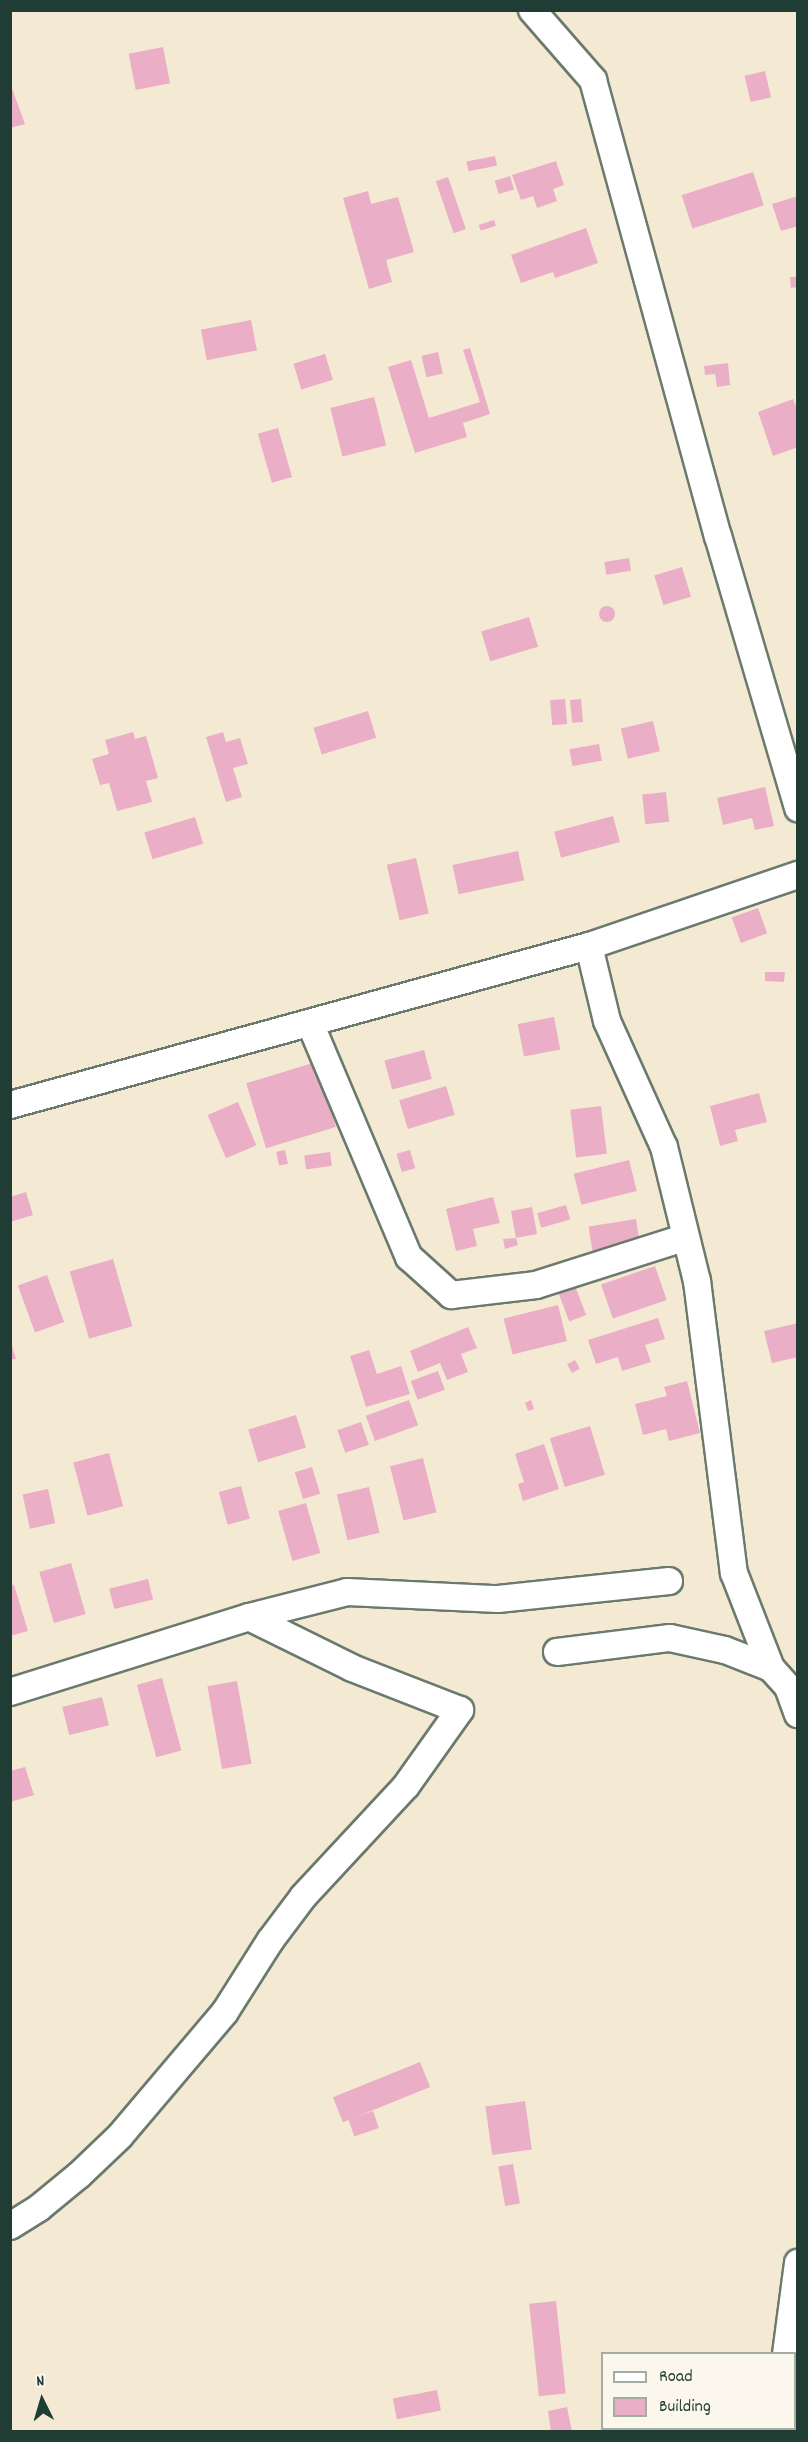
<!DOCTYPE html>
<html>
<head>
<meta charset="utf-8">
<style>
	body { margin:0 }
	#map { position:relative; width:808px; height:2442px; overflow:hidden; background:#f4ead3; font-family:Dekko,sans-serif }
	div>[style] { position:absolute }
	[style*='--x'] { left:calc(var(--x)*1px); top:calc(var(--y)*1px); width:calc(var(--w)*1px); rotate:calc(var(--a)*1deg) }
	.building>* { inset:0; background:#eaaec7; transform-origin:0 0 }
	.round { border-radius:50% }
	.roads { filter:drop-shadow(2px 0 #6a7a6c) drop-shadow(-2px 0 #6a7a6c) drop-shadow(0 2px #6a7a6c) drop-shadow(0 -2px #6a7a6c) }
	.minor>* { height:26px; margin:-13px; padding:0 13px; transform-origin:13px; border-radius:13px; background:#fff }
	span { translate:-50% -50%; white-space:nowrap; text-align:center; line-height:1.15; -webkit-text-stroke:6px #fbf7ec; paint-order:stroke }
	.frame { position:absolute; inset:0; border:12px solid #1f3d34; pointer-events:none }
	.legend { position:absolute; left:601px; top:2352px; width:195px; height:78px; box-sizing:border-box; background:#fbf7ec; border:2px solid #a3ada2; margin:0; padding:8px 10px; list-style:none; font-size:18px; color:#1f3d34 }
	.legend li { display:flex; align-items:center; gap:12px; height:30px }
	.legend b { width:30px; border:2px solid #a3ada2 }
	.north { position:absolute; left:12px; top:2370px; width:60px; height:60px; -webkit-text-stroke:4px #fbf7ec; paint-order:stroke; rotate:355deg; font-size:16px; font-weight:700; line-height:24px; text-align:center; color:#1f3d34 }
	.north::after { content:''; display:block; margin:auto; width:21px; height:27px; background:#1f3d34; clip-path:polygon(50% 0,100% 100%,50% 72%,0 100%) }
</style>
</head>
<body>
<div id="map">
	<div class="building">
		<i style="left:163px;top:47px;width:37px;height:35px;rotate:79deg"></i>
		<i style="left:765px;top:71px;width:27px;height:21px;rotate:77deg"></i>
		<i style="clip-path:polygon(10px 83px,25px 124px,10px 128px)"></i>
		<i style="left:495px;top:156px;width:10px;height:29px;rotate:79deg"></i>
		<i style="clip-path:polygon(556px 161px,564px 185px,553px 189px,557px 201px,537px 208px,533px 196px,521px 200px,512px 175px)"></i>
		<i style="left:753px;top:172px;width:35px;height:75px;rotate:72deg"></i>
		<i style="left:510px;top:176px;width:14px;height:16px;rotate:73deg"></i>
		<i style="left:448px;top:177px;width:55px;height:13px;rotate:71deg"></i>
		<i style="clip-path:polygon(368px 191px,371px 204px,398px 197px,414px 252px,386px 260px,392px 282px,369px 289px,343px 198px)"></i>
		<i style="clip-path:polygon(798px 196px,798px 226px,781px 231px,772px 204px)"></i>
		<i style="left:494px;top:220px;width:6px;height:16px;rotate:72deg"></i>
		<i style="clip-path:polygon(586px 228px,598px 263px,555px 278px,553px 272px,521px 283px,511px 255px)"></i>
		<i style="clip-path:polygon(790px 277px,798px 277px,798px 287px,791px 288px)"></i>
		<i style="left:251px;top:320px;width:31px;height:51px;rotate:79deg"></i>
		<i style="clip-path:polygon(470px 348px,490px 414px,463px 423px,467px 437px,415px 453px,388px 367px,411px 360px,429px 418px,480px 402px,463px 350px)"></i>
		<i style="left:438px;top:352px;width:22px;height:17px;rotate:77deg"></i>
		<i style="left:325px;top:354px;width:27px;height:33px;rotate:73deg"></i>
		<i style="clip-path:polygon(728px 363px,730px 385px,717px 387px,715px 374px,705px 375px,704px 366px)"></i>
		<i style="left:374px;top:397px;width:50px;height:45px;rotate:76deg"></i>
		<i style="clip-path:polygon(793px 399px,798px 411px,798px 447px,773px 456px,758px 412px)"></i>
		<i style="left:278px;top:428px;width:51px;height:21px;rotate:74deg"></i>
		<i style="left:629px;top:558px;width:13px;height:25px;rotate:81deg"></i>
		<i style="left:682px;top:567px;width:31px;height:29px;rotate:73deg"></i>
		<i class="round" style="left:599px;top:606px;width:16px;height:16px"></i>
		<i style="left:529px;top:617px;width:31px;height:50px;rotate:73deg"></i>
		<i style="left:565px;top:699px;width:25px;height:15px;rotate:85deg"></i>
		<i style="left:581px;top:699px;width:23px;height:11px;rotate:85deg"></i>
		<i style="left:368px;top:711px;width:28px;height:57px;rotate:73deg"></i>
		<i style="left:653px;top:721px;width:31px;height:33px;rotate:77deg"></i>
		<i style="clip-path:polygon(133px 732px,135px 739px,146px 736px,158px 778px,146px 781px,152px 802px,117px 811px,109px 783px,100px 785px,92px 759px,109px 754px,105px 740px)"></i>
		<i style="clip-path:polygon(223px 732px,226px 742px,240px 738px,248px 764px,233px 768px,242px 797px,226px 802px,206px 737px)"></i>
		<i style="left:599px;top:744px;width:17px;height:30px;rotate:80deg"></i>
		<i style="clip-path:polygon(765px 787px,774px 826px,755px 830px,752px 818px,723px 825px,717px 798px)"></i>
		<i style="left:666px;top:792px;width:30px;height:24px;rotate:84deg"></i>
		<i style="left:613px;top:816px;width:27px;height:61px;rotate:75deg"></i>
		<i style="left:195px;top:817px;width:28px;height:53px;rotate:73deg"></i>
		<i style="left:518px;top:851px;width:30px;height:67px;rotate:78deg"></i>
		<i style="left:416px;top:858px;width:57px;height:30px;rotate:77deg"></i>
		<i style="left:758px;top:908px;width:27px;height:28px;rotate:70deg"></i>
		<i style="clip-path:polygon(765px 972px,785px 972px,784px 982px,765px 981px)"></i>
		<i style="left:554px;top:1017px;width:33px;height:37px;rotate:79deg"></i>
		<i style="left:424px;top:1050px;width:30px;height:41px;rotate:75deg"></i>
		<i style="left:316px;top:1062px;width:68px;height:73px;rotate:73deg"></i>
		<i style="left:446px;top:1086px;width:30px;height:49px;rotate:73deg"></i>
		<i style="clip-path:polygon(759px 1093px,767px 1122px,735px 1130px,738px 1141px,720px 1146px,710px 1106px)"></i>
		<i style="left:238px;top:1102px;width:47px;height:33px;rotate:67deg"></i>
		<i style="left:601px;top:1106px;width:48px;height:31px;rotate:83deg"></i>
		<i style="left:285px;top:1150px;width:14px;height:9px;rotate:78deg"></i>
		<i style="left:410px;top:1150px;width:19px;height:14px;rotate:74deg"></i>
		<i style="left:330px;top:1152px;width:14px;height:26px;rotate:82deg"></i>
		<i style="left:629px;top:1160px;width:32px;height:57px;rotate:76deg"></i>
		<i style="clip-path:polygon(26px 1192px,33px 1215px,10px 1222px,10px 1197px)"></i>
		<i style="clip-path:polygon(493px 1197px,500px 1223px,473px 1229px,477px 1246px,456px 1251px,446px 1209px)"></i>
		<i style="left:566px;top:1205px;width:15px;height:30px;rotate:74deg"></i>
		<i style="clip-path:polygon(532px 1207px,537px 1234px,516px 1238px,518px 1245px,505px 1249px,503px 1239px,516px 1238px,511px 1211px)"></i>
		<i style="left:636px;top:1219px;width:30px;height:48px;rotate:81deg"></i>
		<i style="left:113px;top:1259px;width:70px;height:45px;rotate:74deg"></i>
		<i style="left:655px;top:1266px;width:36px;height:57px;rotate:71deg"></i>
		<i style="left:47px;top:1275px;width:50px;height:31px;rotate:70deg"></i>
		<i style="left:575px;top:1286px;width:31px;height:18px;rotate:69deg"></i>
		<i style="left:558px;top:1305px;width:37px;height:56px;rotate:76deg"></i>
		<i style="clip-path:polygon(658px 1318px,665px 1339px,645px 1345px,651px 1362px,622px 1371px,618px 1357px,596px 1364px,588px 1340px)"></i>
		<i style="clip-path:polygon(798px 1323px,798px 1357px,772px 1363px,764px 1331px)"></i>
		<i style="clip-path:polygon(468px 1327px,477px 1348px,461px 1354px,468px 1372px,447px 1380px,440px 1363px,418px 1372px,410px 1351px)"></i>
		<i style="clip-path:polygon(10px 1339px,16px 1359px,10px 1360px)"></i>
		<i style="clip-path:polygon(369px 1350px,377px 1374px,401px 1366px,410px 1394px,366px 1407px,350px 1356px)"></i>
		<i style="left:575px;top:1360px;width:10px;height:9px;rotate:61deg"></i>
		<i style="left:438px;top:1371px;width:20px;height:29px;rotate:70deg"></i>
		<i style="clip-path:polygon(687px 1381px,700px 1433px,669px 1441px,666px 1429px,643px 1435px,635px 1404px,667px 1396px,664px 1387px)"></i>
		<i style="left:409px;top:1400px;width:27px;height:46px;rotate:70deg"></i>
		<i style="clip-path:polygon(531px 1400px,534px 1409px,528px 1411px,525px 1403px)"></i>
		<i style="left:296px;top:1415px;width:34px;height:50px;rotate:73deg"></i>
		<i style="left:361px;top:1422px;width:24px;height:25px;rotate:71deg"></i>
		<i style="left:590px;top:1426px;width:51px;height:42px;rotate:73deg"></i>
		<i style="clip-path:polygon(544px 1444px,559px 1489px,523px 1501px,518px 1484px,524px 1482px,515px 1454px)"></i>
		<i style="left:109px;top:1453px;width:55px;height:37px;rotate:75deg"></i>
		<i style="left:423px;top:1458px;width:56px;height:34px;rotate:76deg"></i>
		<i style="left:312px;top:1467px;width:28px;height:18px;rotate:73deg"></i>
		<i style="left:241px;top:1486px;width:34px;height:23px;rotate:75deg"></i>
		<i style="left:369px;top:1487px;width:47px;height:33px;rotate:77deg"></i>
		<i style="left:48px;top:1489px;width:35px;height:26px;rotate:78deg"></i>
		<i style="left:306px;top:1503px;width:52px;height:29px;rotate:74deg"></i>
		<i style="left:71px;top:1563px;width:53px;height:33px;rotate:74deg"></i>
		<i style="left:148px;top:1579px;width:21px;height:40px;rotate:76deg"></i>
		<i style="clip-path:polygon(14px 1585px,28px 1631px,10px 1636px,10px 1586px)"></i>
		<i style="left:162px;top:1678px;width:75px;height:26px;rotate:75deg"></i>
		<i style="left:237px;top:1681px;width:84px;height:30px;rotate:80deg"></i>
		<i style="left:102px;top:1697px;width:29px;height:41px;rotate:76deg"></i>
		<i style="clip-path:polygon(25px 1767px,34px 1795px,10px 1802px,10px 1771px)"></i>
		<i style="left:420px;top:2062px;width:27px;height:94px;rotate:68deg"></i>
		<i style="left:525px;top:2101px;width:49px;height:40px;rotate:82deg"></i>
		<i style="left:373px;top:2111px;width:18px;height:26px;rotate:71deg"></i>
		<i style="left:513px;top:2164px;width:40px;height:15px;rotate:80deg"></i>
		<i style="left:556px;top:2301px;width:93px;height:27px;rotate:84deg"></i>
		<i style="left:437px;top:2390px;width:21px;height:45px;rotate:79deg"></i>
		<i style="clip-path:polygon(567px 2407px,572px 2432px,551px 2432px,548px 2411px)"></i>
	</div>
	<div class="roads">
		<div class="minor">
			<i style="--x:532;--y:10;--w:93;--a:48.9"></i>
			<i style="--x:593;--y:80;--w:473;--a:74.7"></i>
			<i style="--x:718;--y:536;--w:284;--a:73.6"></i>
			<i style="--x:589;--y:946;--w:77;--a:76.5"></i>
			<i style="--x:607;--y:1021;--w:138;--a:65.7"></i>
			<i style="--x:664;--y:1147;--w:138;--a:76.2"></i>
			<i style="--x:697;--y:1281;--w:294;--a:82.8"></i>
			<i style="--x:734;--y:1573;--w:102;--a:68.7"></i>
			<i style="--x:310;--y:1023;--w:254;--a:67.1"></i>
			<i style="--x:409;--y:1257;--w:57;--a:42.1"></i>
			<i style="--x:451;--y:1295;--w:86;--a:-6.7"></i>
			<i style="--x:536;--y:1285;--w:157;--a:-17.7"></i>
			<i style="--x:10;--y:1105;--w:600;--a:-15.36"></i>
			<i style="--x:589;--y:946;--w:221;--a:-18.8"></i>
			<i style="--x:249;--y:1617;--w:101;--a:-14.3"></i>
			<i style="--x:347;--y:1592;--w:151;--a:2.7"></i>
			<i style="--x:498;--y:1599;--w:172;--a:-6"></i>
			<i style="--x:557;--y:1652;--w:114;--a:-7.1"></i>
			<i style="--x:670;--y:1638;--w:56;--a:12.3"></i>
			<i style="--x:725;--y:1650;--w:49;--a:21.4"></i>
			<i style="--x:771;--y:1668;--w:25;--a:48"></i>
			<i style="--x:788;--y:1687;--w:29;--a:70"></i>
			<i style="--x:10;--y:1692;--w:250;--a:-17.4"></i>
			<i style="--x:249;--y:1617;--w:115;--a:26.3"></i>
			<i style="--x:352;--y:1668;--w:116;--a:21.3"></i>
			<i style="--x:460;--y:1710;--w:93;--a:125.4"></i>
			<i style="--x:406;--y:1786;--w:151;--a:132.9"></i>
			<i style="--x:303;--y:1897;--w:55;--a:126.9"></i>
			<i style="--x:270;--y:1941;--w:84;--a:122.4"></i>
			<i style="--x:225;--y:2012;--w:162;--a:130.3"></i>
			<i style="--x:120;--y:2136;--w:57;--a:136.4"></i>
			<i style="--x:79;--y:2175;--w:52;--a:140.5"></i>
			<i style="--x:39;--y:2208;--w:34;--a:148"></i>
			<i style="--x:786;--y:2354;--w:92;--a:-82.5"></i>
			<i style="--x:724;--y:2432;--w:5;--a:-53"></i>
		</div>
	</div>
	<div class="frame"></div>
	<ul class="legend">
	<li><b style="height:8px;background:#fff"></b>Road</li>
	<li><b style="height:16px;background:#eaaec7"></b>Building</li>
	</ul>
	<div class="north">N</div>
</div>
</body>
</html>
